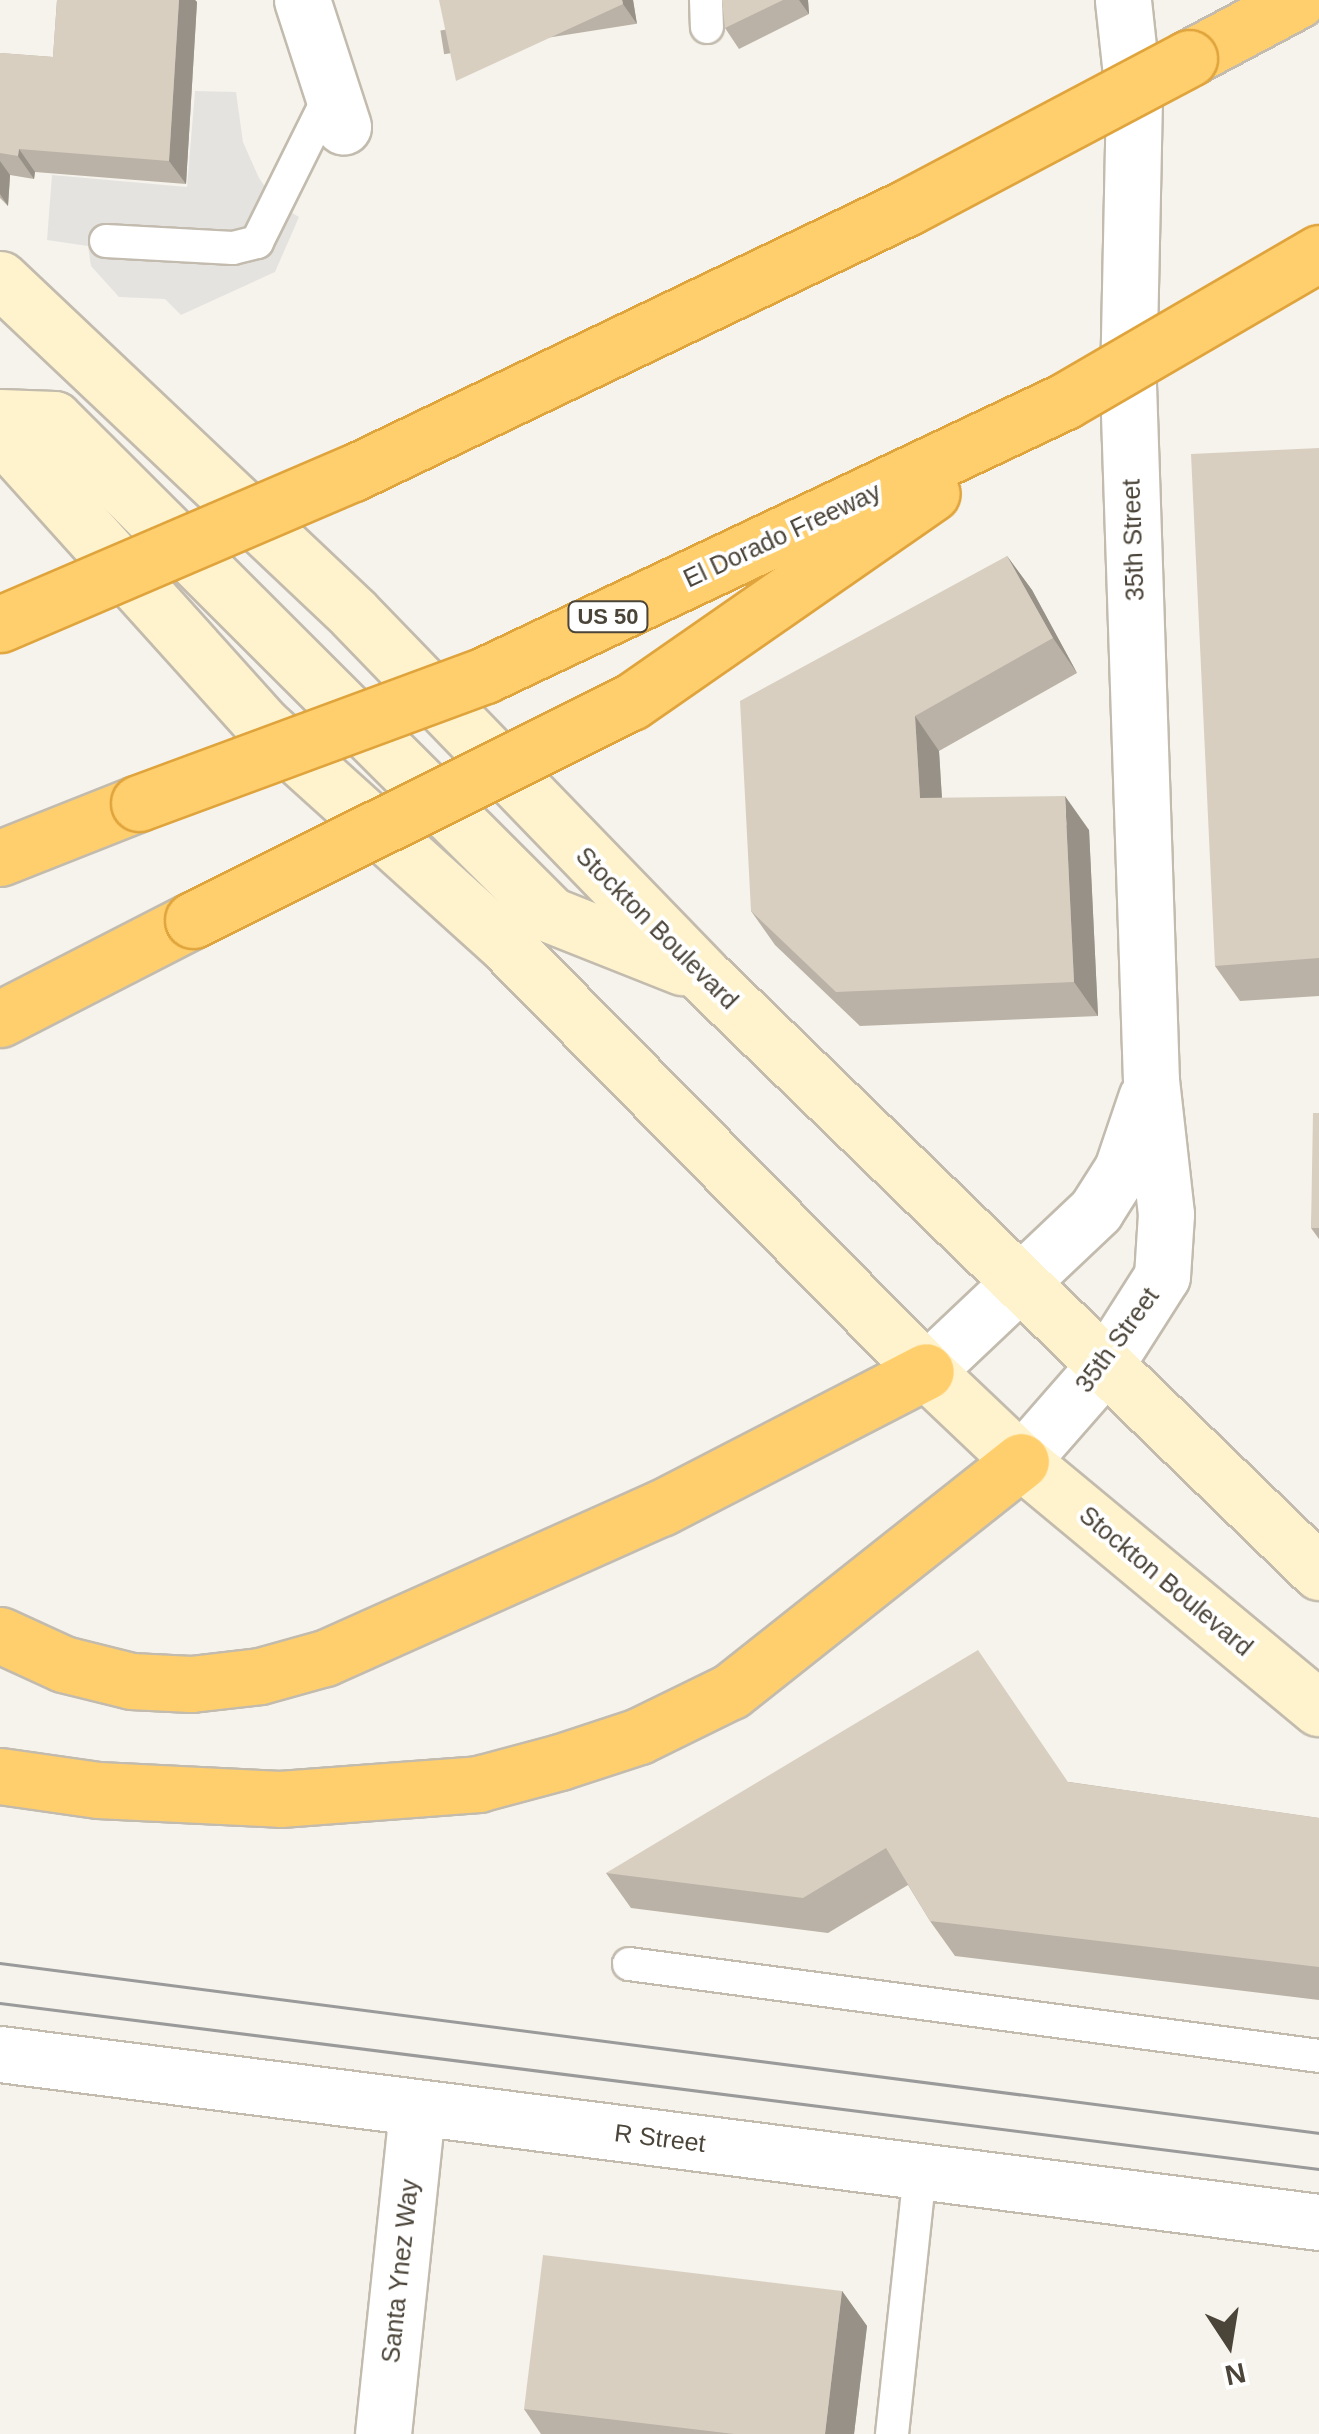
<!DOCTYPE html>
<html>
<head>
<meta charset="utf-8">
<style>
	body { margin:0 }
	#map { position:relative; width:1319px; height:2434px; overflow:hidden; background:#f6f3ec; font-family:Arial,sans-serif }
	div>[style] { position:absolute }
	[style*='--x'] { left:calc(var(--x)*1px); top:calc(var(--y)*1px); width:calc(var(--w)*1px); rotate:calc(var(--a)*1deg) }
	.parking>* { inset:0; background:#e5e3e0 }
	.roads { filter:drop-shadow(2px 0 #c2bbae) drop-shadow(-2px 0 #c2bbae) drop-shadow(0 2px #c2bbae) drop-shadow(0 -2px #c2bbae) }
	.service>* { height:32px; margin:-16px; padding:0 16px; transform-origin:16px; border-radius:16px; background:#fff }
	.minor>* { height:55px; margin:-27.5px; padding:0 27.5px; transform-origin:27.5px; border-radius:27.5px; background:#fff }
	.secondary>* { height:55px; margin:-27.5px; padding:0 27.5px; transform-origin:27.5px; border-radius:27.5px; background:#fff3cd }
	.motorway>* { height:55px; margin:-27.5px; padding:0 27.5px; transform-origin:27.5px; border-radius:27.5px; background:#ffcf6e }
	.tram>* { height:2.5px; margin:-1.25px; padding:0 1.25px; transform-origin:1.25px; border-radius:1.25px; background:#9a9a9a }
	.bridges { filter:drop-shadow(2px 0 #e0a43c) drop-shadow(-2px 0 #e0a43c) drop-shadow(0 2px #e0a43c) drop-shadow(0 -2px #e0a43c) }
	.motorway-bridge>* { height:55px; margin:-27.5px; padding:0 27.5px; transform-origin:27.5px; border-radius:27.5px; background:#ffcf6e }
	.wall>* { inset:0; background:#bab2a6; transform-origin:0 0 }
	.shaded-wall>* { inset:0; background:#979187 }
	.building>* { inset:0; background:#d8cfc1 }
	span { translate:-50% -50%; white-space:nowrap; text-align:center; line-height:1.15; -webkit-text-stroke:8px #fff; paint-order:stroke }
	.shield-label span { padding:2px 8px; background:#fff; border:2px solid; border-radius:8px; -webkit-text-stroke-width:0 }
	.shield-label { font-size:22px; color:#4b4439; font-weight:700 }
	.street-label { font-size:25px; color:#4b4439 }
	.north { position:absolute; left:1179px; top:2294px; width:100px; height:100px; -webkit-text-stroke:8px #fff; paint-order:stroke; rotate:168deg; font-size:28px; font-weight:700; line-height:40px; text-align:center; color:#4b4439 }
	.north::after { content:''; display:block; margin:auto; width:35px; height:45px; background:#4b4439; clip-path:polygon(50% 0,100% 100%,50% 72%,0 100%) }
</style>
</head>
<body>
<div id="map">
	<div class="parking">
		<i style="clip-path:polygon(195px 91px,236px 92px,243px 142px,259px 178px,277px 204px,299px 217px,275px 272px,181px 315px,165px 299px,119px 297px,91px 266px,88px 246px,47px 240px,52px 175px,187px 187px)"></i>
	</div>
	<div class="roads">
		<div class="service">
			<i style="--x:706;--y:0;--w:27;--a:88"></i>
			<i style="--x:106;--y:241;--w:127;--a:3.2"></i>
			<i style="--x:233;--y:248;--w:25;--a:-14"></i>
			<i style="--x:257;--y:242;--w:166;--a:-63.6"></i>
			<i style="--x:629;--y:1964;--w:696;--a:7.59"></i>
			<i style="--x:892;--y:2434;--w:265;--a:-83.9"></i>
		</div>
		<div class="minor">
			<i style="--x:302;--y:0;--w:133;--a:72"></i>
			<i style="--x:926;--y:1371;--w:234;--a:-43.4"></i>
			<i style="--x:1096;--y:1210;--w:49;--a:-57.6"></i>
			<i style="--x:1122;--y:1169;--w:75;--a:-71.3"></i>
			<i style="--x:1021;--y:1461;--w:129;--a:-48.8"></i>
			<i style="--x:1106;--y:1364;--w:104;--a:-57.5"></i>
			<i style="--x:1162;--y:1276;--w:62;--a:-86.3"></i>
			<i style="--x:1166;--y:1214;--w:134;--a:-96.4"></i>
			<i style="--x:1151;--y:1081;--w:697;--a:-91.89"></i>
			<i style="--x:1128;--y:384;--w:282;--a:-88.8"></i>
			<i style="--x:1134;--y:102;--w:103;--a:-96.2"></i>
			<i style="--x:0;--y:2054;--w:1330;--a:7.26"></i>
			<i style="--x:383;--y:2434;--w:328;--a:-84"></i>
		</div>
		<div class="secondary">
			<i style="--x:0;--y:279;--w:487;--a:43.4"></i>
			<i style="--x:354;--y:614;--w:502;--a:45.97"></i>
			<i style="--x:703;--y:975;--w:858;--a:44.1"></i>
			<i style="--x:0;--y:417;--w:54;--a:2.1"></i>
			<i style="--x:54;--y:419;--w:702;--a:44.94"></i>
			<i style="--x:551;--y:915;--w:141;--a:21.7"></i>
			<i style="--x:0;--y:433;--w:394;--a:48"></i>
			<i style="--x:264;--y:726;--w:324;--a:42.1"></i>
			<i style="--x:504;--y:943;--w:601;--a:45.4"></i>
			<i style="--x:926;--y:1371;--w:131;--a:43.5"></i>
			<i style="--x:1021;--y:1461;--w:387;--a:39.7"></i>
		</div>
		<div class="motorway">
			<i style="--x:1189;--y:58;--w:123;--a:-28"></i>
			<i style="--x:0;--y:858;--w:149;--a:-21.6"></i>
			<i style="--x:0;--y:1019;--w:217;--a:-27.2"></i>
			<i style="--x:0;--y:1635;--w:69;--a:24.7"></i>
			<i style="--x:63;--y:1664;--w:70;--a:14"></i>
			<i style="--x:131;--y:1681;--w:60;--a:2.9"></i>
			<i style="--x:191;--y:1684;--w:69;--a:-6.6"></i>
			<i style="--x:260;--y:1676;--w:67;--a:-15.5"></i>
			<i style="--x:325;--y:1658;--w:368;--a:-24.1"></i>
			<i style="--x:661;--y:1508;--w:298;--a:-27.3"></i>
			<i style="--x:0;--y:1776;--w:99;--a:8.1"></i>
			<i style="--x:98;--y:1790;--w:182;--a:2.8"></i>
			<i style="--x:280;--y:1799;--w:199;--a:-4.3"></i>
			<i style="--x:478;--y:1784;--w:85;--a:-15"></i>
			<i style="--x:560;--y:1762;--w:83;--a:-18.2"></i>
			<i style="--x:639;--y:1736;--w:102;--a:-26.1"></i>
			<i style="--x:731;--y:1691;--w:370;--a:-38.4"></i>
		</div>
	</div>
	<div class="tram">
		<i style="--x:0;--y:1963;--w:1330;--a:7.34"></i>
		<i style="--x:0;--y:2003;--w:1329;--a:7.17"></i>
	</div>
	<div class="bridges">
		<div class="motorway-bridge">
			<i style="--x:0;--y:624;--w:384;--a:-23.2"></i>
			<i style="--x:353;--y:473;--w:615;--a:-25.61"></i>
			<i style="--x:908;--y:207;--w:318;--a:-27.9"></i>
			<i style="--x:139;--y:803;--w:369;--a:-20.3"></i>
			<i style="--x:485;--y:675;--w:641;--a:-25.29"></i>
			<i style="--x:1065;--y:401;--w:294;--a:-30.2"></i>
			<i style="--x:193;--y:920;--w:489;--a:-26.5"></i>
			<i style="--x:631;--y:702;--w:366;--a:-34.8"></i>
		</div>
	</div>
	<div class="wall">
		<i style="clip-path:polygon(57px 0,195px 0,197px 2px,186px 184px,35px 172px,34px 179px,10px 175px,8px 206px,0 198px,0 53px,53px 57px)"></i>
		<i style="left:633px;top:0;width:24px;height:195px;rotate:81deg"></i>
		<i style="clip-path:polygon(722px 0,808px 0,809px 14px,739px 49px,725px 28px)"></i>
		<i style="clip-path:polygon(1319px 448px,1319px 996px,1240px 1001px,1215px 966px)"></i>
		<i style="clip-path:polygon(1007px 556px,1032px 590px,1077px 673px,939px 751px,942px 798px,1089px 830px,1098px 1016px,860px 1026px,775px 945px,751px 911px)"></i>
		<i style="clip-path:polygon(1319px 1113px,1319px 1239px,1311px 1228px)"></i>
		<i style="clip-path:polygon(1069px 1782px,1319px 1818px,1319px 2000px,955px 1956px,930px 1921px,908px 1885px,828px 1933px,631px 1908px,606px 1873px)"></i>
		<i style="clip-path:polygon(842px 2291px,867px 2326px,854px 2434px,541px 2434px,524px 2409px)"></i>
	</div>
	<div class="shaded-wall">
		<i style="clip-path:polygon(179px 0,195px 0,197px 2px,186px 184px,169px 161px)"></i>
		<i style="clip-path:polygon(622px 0,633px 0,637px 24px,623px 4px)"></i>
		<i style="clip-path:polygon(799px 0,808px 0,809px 14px)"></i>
		<i style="clip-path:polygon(19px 149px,35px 172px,34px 179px,18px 156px)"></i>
		<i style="clip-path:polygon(0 161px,10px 175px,8px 206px,0 194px)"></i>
		<i style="clip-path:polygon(1007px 556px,1032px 590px,1077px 673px,1053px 638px)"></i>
		<i style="clip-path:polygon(915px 716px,939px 751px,944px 833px,920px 798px)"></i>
		<i style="clip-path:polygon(1065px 796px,1089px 830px,1098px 1016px,1074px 982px)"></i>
		<i style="clip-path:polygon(842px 2291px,867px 2326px,854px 2434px,825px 2434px)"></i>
	</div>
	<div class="building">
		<i style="clip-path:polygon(57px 0,179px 0,169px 161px,19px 149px,18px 156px,0 153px,0 53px,53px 57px)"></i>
		<i style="clip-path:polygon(439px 0,622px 0,623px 4px,456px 81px)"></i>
		<i style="clip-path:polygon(722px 0,783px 0,725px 28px)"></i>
		<i style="clip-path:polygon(1319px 448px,1319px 958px,1215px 966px,1191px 454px)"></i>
		<i style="clip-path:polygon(1007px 556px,1053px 638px,915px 716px,920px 798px,1065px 796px,1074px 982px,836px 992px,751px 911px,740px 701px)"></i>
		<i style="clip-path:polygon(1313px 1113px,1319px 1113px,1319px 1228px,1311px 1228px)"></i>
		<i style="clip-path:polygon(978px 1650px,1068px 1782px,1319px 1818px,1319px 1967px,930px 1921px,886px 1848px,803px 1898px,606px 1873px)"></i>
		<i style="clip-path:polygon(543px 2255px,842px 2291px,825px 2434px,734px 2434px,524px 2409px)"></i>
	</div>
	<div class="shield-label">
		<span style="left:608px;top:617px">US 50</span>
	</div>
	<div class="street-label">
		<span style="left:782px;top:535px;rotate:-25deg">El Dorado Freeway</span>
		<span style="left:1133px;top:540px;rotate:-92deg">35th Street</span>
		<span style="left:657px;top:928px;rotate:45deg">Stockton Boulevard</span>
		<span style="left:1117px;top:1340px;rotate:-54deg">35th Street</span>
		<span style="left:1166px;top:1581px;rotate:40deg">Stockton Boulevard</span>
		<span style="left:660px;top:2138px;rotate:7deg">R Street</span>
		<span style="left:400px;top:2271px;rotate:-84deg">Santa Ynez Way</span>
	</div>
	<div class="north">N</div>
</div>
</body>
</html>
